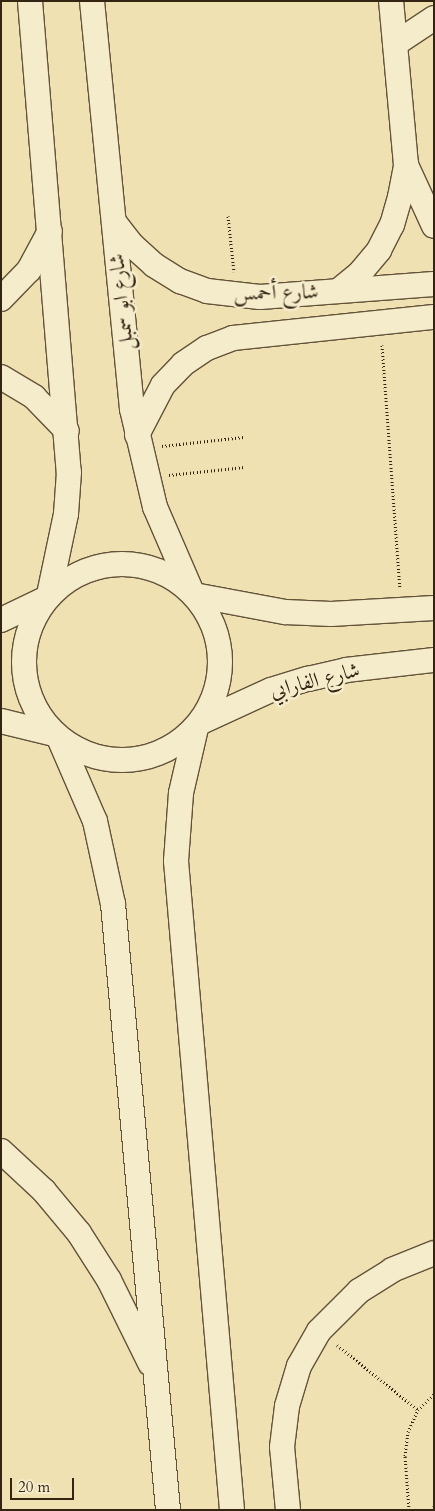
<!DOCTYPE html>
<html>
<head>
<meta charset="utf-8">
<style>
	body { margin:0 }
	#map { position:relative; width:435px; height:1511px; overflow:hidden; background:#efe1b1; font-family:Cardo,Amiri,serif }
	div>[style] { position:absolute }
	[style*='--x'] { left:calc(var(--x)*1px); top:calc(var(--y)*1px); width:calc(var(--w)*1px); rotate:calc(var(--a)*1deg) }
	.path>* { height:3px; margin-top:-1.5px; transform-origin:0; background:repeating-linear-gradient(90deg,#342412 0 1px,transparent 0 3.5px) }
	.roads { filter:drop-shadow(1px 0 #63533a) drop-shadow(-1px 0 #63533a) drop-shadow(0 1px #63533a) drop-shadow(0 -1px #63533a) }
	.minor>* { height:24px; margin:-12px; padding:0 12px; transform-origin:12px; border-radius:12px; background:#f5eccc }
	.minor>.ring { margin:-12px; padding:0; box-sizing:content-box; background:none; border:24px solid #f5eccc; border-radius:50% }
	span { translate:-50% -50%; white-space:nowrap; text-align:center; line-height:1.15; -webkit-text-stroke:5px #f5eccc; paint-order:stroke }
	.street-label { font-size:21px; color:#342412 }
	.frame { position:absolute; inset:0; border:2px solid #342412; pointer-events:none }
	.scale { position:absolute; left:10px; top:1478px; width:64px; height:22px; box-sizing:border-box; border:2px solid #342412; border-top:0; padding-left:6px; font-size:15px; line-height:18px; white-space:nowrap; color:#342412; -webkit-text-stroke:4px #f5eccc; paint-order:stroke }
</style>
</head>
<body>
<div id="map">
	<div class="path">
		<i style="--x:228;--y:216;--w:56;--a:83.9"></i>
		<i style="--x:382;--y:345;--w:244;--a:85.8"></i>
		<i style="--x:162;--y:446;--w:82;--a:-6.3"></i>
		<i style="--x:169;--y:475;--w:76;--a:-6"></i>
		<i style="--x:337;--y:1345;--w:104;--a:38.7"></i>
		<i style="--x:409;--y:1510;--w:54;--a:-94.2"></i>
		<i style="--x:405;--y:1456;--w:24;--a:-83"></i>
		<i style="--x:408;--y:1432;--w:24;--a:-66"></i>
		<i style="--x:418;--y:1410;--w:23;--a:-45"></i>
		<i style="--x:433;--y:1510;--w:4;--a:-76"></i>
	</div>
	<div class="roads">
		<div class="minor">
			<i style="--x:30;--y:1;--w:473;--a:85.3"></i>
			<i style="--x:69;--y:472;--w:42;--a:94.1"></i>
			<i style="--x:66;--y:514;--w:83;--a:101.9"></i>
			<i style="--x:92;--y:1;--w:410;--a:84.4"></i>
			<i style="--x:132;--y:409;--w:101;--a:76.8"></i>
			<i style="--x:155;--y:507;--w:88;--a:66.6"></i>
			<i style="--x:395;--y:44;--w:47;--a:-33.7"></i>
			<i style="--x:406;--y:165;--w:67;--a:65.3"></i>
			<i style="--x:114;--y:222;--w:29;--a:52"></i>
			<i style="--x:132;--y:245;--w:30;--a:42"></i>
			<i style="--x:154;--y:265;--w:31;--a:32"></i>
			<i style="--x:180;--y:281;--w:29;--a:20"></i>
			<i style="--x:207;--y:291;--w:53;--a:6.5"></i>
			<i style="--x:260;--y:297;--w:174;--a:-4.3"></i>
			<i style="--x:338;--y:291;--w:28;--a:-39"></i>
			<i style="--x:360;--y:273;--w:30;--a:-50"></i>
			<i style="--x:379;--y:250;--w:28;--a:-63"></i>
			<i style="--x:392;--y:225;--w:29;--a:-74"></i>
			<i style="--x:400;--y:197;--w:33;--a:-79"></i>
			<i style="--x:406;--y:165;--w:165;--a:-95.2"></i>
			<i style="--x:1;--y:299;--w:40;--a:-46"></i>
			<i style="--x:29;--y:270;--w:44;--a:-61.7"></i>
			<i style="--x:1;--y:377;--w:39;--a:31"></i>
			<i style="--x:34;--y:397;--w:47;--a:45.9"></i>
			<i style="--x:137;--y:435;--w:56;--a:-62.5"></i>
			<i style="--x:163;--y:385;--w:29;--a:-46"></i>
			<i style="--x:183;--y:364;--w:29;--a:-34"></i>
			<i style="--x:207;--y:348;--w:28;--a:-21"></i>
			<i style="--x:233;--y:338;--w:202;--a:-6"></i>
			<i class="ring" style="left:24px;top:564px;width:172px;height:172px"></i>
			<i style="--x:194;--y:595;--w:93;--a:10.6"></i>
			<i style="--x:285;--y:612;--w:46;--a:2.5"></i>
			<i style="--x:331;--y:614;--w:103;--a:-3.3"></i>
			<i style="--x:1;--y:620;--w:49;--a:-25.5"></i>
			<i style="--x:1;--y:721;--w:55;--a:13.8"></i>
			<i style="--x:201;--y:722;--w:77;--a:-24.6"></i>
			<i style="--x:271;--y:690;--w:39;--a:-17"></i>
			<i style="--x:308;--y:679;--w:39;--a:-13"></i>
			<i style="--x:346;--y:670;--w:89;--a:-6.5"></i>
			<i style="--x:196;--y:728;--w:67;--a:103"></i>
			<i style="--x:181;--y:793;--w:68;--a:94.2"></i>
			<i style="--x:176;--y:861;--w:651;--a:85.07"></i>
			<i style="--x:59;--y:738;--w:90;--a:66.6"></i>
			<i style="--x:95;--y:821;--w:85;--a:77.8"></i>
			<i style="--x:113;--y:904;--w:608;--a:84.81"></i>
			<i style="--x:1;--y:1151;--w:59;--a:42.9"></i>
			<i style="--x:44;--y:1191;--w:55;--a:50.2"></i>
			<i style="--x:79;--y:1233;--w:56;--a:57.4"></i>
			<i style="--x:109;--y:1280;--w:93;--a:63.7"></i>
			<i style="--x:288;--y:1510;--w:63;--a:-95.4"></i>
			<i style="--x:282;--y:1447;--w:41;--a:-83"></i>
			<i style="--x:287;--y:1406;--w:42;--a:-73.3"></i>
			<i style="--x:299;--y:1366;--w:40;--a:-60.3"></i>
			<i style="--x:319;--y:1331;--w:57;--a:-45"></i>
			<i style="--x:359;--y:1291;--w:39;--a:-32"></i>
			<i style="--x:392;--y:1270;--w:45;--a:-22"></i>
		</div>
	</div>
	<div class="street-label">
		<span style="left:276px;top:293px;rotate:-1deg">شارع أحمس</span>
		<span style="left:122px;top:302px;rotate:-96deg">شارع ابو سمبل</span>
		<span style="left:315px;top:681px;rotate:-14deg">شارع الفارابي</span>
	</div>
	<div class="frame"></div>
	<div class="scale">20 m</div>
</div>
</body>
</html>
